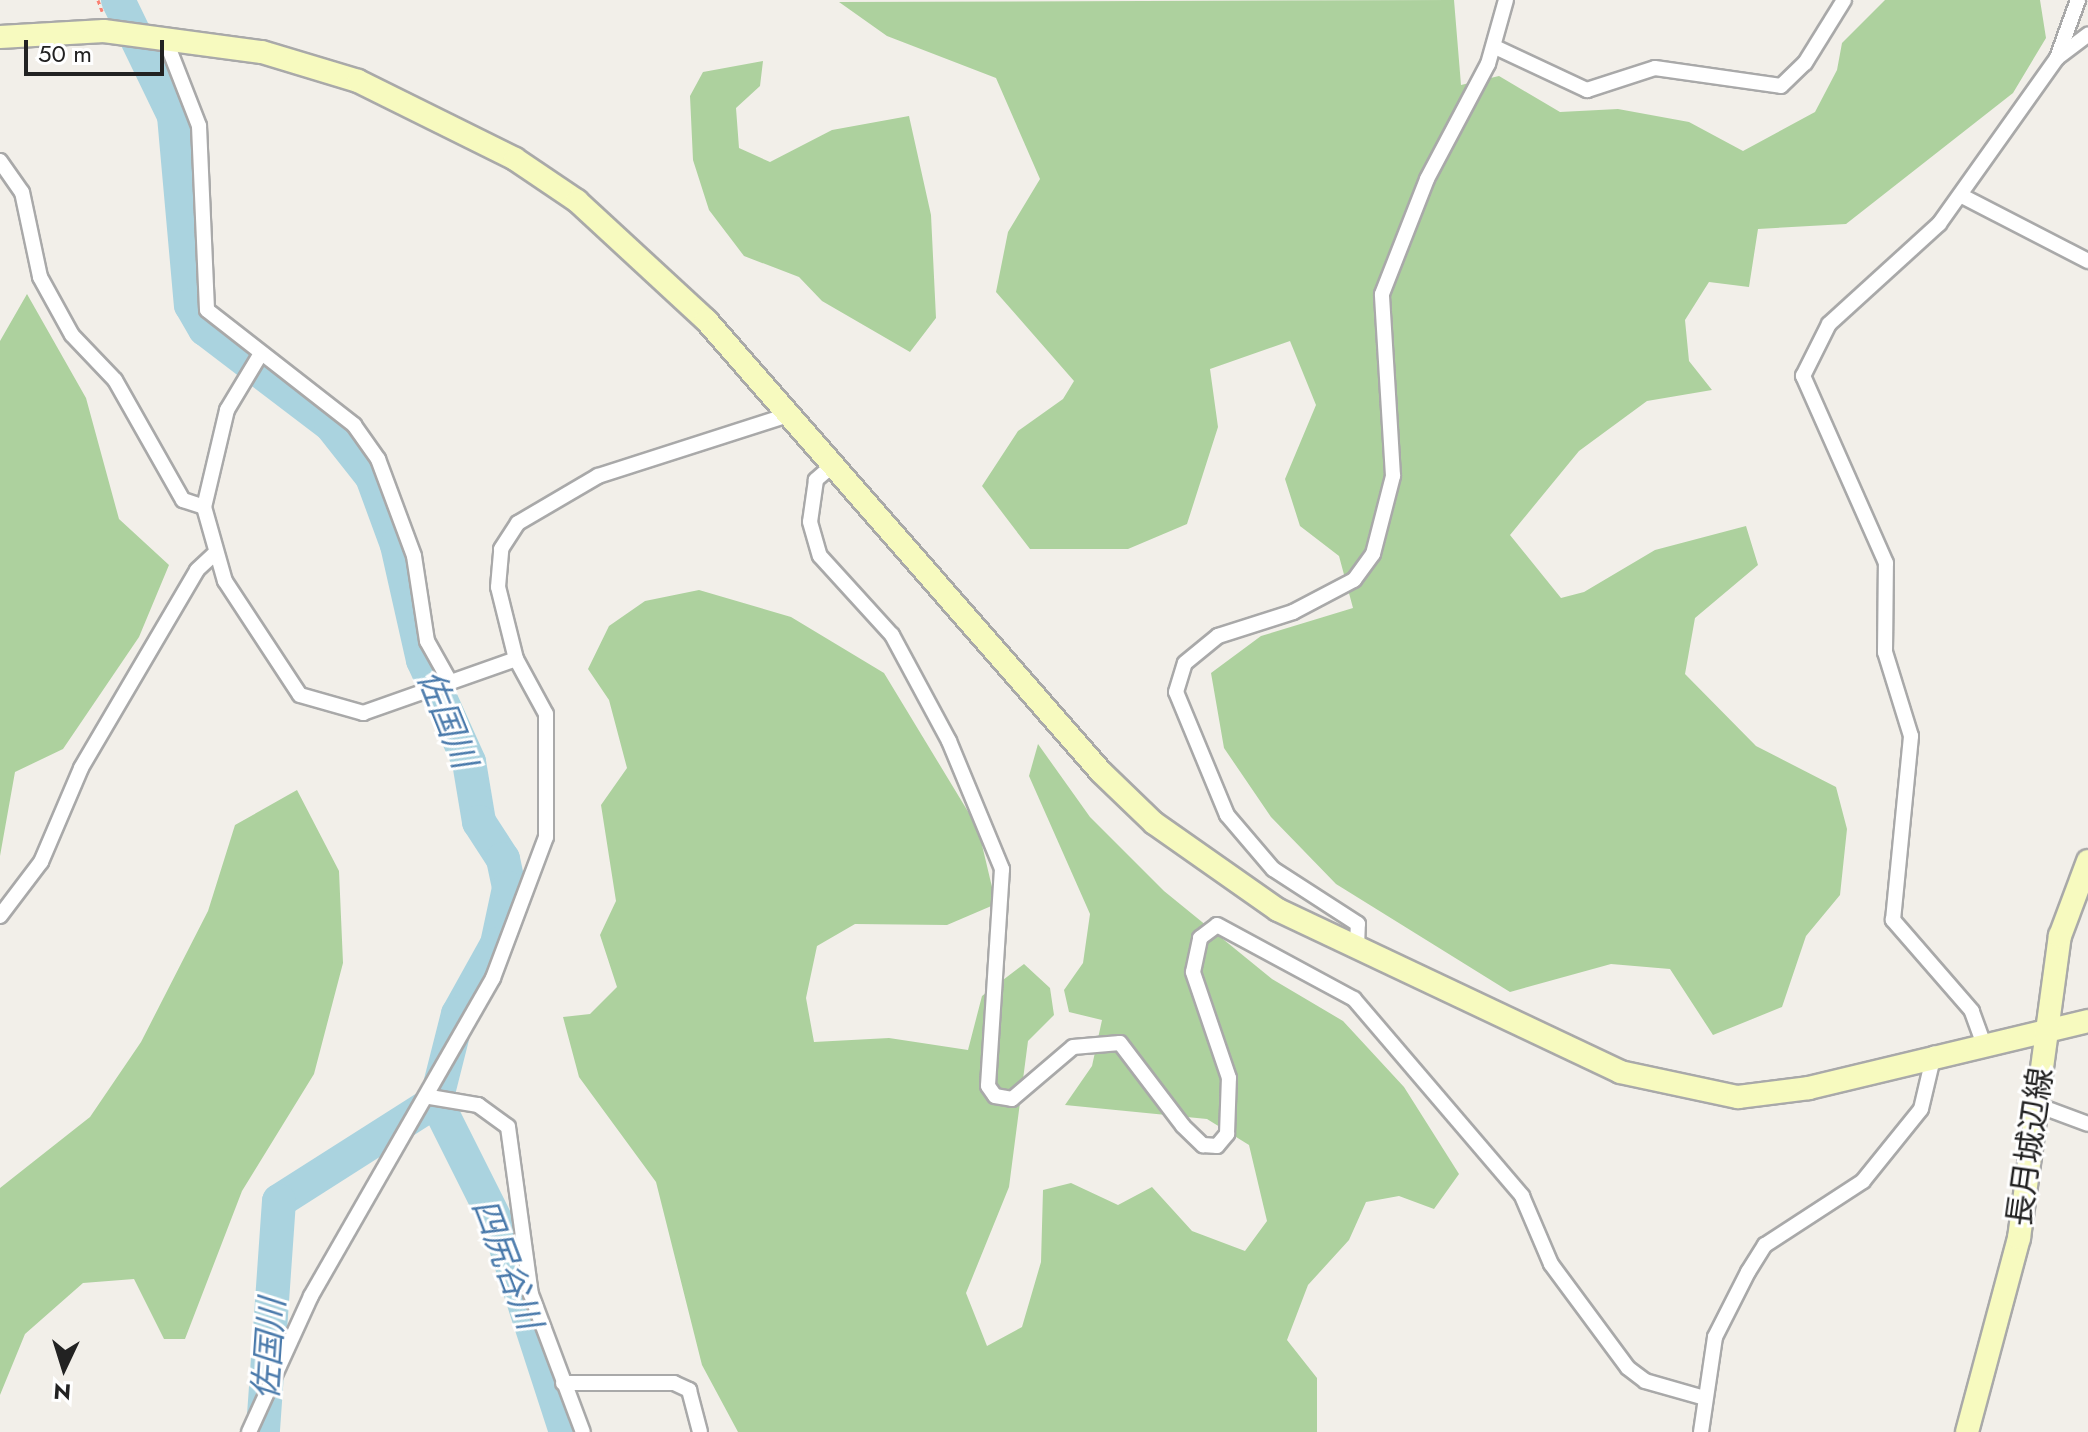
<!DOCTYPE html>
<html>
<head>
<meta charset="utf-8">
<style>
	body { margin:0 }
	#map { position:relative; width:2088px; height:1432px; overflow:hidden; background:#f2efe9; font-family:Jost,"Noto Sans JP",sans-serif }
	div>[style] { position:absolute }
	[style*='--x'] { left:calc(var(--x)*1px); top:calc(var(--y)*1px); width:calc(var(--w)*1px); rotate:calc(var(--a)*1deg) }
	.forest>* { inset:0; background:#add19e }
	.river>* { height:34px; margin:-17px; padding:0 17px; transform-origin:17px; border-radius:17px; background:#aad3df }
	.path>* { height:3px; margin-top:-1.5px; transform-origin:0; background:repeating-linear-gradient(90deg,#fa8072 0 4px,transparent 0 8px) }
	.roads { filter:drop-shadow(2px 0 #a9a9a9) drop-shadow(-2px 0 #a9a9a9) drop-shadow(0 2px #a9a9a9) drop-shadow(0 -2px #a9a9a9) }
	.street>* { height:14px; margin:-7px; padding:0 7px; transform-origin:7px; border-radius:7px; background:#fff }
	.secondary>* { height:22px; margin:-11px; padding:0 11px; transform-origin:11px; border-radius:11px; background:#f7fabf }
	span { translate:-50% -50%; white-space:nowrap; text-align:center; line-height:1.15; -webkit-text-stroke:6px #fff; paint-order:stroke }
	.street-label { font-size:32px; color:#222 }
	.water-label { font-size:34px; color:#4a7aab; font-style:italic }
	.north { position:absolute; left:24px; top:1328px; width:80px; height:80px; -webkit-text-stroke:6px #fff; paint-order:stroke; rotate:184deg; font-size:22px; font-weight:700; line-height:32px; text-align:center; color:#222 }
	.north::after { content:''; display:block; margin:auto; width:28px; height:36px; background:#222; clip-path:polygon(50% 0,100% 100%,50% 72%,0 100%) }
	.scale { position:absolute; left:24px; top:40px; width:140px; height:36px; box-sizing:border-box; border:4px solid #222; border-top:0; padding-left:10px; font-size:24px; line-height:28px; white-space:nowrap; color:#222; -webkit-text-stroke:6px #fff; paint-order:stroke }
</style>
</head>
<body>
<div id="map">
	<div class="forest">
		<i style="clip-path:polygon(1454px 0,1461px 85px,1499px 76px,1560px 112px,1618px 109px,1689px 122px,1743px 151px,1815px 112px,1837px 70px,1842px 43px,1885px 0,2040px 0,2046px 38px,2013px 93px,1846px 224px,1758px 229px,1749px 287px,1709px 282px,1685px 320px,1689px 361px,1712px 390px,1647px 401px,1579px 451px,1510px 535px,1561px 598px,1584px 592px,1655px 550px,1746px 526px,1758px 565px,1695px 618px,1685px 674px,1756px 746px,1836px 787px,1847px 829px,1840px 895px,1806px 936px,1782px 1007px,1713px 1035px,1670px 969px,1611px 964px,1510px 992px,1336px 884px,1271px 817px,1224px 748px,1211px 673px,1261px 636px,1353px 608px,1339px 556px,1300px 526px,1285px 479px,1316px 405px,1290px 341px,1210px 369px,1218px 427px,1187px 524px,1128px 549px,1030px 549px,982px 486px,1018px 431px,1063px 399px,1074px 381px,996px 292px,1008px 232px,1040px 179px,996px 78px,887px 36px,839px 2px)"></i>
		<i style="clip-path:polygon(763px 61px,760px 86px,736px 108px,739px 148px,770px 162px,832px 130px,909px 116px,931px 215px,936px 318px,910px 352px,822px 301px,799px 277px,744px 256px,709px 210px,693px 160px,690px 96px,703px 72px)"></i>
		<i style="clip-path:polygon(27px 294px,86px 398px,119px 519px,169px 565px,139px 637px,63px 749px,15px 772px,0 856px,0 341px)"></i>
		<i style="clip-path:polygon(699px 590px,791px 617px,884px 673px,978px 828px,996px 904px,947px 925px,855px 924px,817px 946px,806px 998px,814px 1042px,889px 1038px,968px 1050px,982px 996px,1024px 964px,1050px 988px,1054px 1015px,1028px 1041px,1009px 1187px,966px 1293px,987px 1346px,1022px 1327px,1041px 1262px,1043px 1190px,1071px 1183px,1118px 1205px,1152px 1187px,1192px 1231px,1245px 1251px,1267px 1221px,1249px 1145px,1207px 1119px,1065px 1105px,1092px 1066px,1102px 1020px,1069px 1012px,1064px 990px,1083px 963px,1090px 914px,1029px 776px,1038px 744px,1090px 817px,1164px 891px,1272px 979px,1343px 1021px,1404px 1087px,1459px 1174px,1434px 1209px,1399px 1196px,1366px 1202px,1349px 1240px,1308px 1285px,1287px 1340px,1317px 1378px,1317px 1432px,738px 1432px,702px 1365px,656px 1182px,579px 1077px,563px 1017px,590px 1014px,617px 987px,600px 935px,616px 901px,601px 805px,627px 768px,609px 700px,588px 669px,609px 626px,645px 601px)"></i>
		<i style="clip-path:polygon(297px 790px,339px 871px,343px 963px,314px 1074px,242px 1191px,185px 1339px,164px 1339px,134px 1279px,83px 1283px,25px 1334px,0 1395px,0 1188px,90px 1117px,141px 1042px,208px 911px,235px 825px)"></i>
	</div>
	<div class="river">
		<i style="--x:118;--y:0;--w:129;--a:64.2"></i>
		<i style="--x:174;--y:116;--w:190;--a:84.9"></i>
		<i style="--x:191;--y:305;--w:28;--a:60"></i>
		<i style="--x:205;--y:329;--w:158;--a:37.3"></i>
		<i style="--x:331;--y:425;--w:66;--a:51.7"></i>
		<i style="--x:372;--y:477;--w:72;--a:69.8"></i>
		<i style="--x:397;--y:545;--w:118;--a:77.3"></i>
		<i style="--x:423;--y:660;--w:112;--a:65.7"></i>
		<i style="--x:469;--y:762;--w:61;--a:80.5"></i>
		<i style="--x:479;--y:822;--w:44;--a:57"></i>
		<i style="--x:503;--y:859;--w:30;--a:78"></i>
		<i style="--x:509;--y:888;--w:57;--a:102.1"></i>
		<i style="--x:497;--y:944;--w:80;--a:119.1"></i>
		<i style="--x:458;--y:1014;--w:90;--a:104.2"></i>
		<i style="--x:436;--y:1101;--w:186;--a:147.5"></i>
		<i style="--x:279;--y:1201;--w:232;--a:94"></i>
		<i style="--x:436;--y:1101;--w:143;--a:63.4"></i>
		<i style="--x:500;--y:1229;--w:213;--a:72"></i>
	</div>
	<div class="path">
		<i style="--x:98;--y:0;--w:12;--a:70"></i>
	</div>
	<div class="roads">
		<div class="street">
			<i style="--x:164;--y:36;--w:97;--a:68.7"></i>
			<i style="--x:199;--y:126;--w:184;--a:87.5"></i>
			<i style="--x:207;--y:310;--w:187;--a:38"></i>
			<i style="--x:354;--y:425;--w:42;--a:54.8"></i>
			<i style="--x:378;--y:459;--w:103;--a:69.6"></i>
			<i style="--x:414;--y:556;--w:86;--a:81.3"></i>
			<i style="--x:427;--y:641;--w:45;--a:60.6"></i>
			<i style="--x:1495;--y:47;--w:102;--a:25.1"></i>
			<i style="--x:1587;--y:90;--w:71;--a:-17.9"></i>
			<i style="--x:1655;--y:68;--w:127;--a:8.1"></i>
			<i style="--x:1781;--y:86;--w:33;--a:-44"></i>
			<i style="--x:1805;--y:63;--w:74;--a:-58.2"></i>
			<i style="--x:2057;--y:58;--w:62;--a:-70.1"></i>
			<i style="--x:0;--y:161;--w:38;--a:55"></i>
			<i style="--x:22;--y:192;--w:87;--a:78"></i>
			<i style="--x:40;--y:277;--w:66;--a:61.1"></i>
			<i style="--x:72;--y:335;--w:62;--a:46.3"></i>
			<i style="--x:115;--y:380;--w:138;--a:60.5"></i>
			<i style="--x:183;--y:500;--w:22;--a:18"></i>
			<i style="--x:1962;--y:196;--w:142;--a:27.3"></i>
			<i style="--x:260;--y:355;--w:64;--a:121"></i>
			<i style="--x:227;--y:410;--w:100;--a:103.3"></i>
			<i style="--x:204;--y:507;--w:77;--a:74.2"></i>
			<i style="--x:225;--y:581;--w:136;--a:56.7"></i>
			<i style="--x:300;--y:695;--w:66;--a:15.9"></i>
			<i style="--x:363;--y:713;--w:162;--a:-19.4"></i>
			<i style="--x:833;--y:465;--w:23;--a:139"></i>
			<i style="--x:816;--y:480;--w:42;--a:98.1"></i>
			<i style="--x:810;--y:522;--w:35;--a:74"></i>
			<i style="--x:820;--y:556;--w:107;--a:47.7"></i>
			<i style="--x:892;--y:635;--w:120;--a:61.7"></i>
			<i style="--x:949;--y:741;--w:139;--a:67.5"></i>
			<i style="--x:1002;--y:869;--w:217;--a:93.7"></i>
			<i style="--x:988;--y:1086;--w:12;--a:55"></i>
			<i style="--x:995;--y:1096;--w:17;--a:10"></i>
			<i style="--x:1012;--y:1099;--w:80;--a:-40.4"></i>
			<i style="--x:1073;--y:1047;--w:47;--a:-4.9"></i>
			<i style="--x:1120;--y:1043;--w:104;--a:52.8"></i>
			<i style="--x:1183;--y:1126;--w:28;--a:44"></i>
			<i style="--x:1203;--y:1145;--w:14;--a:4"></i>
			<i style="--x:1217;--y:1146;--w:16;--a:-50"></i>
			<i style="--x:1227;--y:1134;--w:56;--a:-88"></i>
			<i style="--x:1229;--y:1078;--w:112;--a:-108.8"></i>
			<i style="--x:1193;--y:972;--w:35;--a:-78"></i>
			<i style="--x:1200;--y:938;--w:21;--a:-37"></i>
			<i style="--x:1217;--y:925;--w:156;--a:28.4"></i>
			<i style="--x:1354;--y:999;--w:259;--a:49.5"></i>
			<i style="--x:1522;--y:1196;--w:74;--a:66.9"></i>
			<i style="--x:1551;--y:1264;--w:129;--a:53.5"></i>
			<i style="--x:1628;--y:1368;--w:21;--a:37"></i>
			<i style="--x:1645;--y:1381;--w:58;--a:15.9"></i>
			<i style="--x:0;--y:916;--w:68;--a:-52.8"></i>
			<i style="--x:41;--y:862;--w:102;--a:-66.9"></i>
			<i style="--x:81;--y:768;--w:229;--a:-59.6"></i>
			<i style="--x:197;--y:570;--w:22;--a:-43"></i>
			<i style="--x:1357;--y:948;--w:24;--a:-88"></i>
			<i style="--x:1358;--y:924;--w:101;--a:-147.1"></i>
			<i style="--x:1273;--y:869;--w:71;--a:-130.4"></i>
			<i style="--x:1227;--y:815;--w:133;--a:-112.5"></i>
			<i style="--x:1176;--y:692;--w:30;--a:-73"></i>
			<i style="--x:1185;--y:663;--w:43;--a:-39.3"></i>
			<i style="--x:1218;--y:636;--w:79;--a:-17.7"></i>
			<i style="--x:1293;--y:612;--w:69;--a:-27.7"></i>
			<i style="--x:1354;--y:580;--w:32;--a:-54"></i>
			<i style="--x:1373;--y:554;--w:81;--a:-75.6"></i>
			<i style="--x:1393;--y:476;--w:182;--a:-93.5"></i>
			<i style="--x:1382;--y:294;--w:123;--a:-68.6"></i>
			<i style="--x:1427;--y:179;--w:130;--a:-62.1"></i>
			<i style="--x:1488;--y:64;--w:66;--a:-74.3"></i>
			<i style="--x:1983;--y:1042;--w:33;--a:-110"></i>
			<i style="--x:1972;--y:1011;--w:121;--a:-131"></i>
			<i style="--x:1893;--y:920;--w:185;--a:-84.4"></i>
			<i style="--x:1911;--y:736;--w:88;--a:-107.2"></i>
			<i style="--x:1885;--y:652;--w:89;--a:-89.4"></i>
			<i style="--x:1886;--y:563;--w:205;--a:-113.9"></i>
			<i style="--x:1803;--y:376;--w:58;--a:-63.4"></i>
			<i style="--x:1829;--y:324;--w:149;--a:-42.3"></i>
			<i style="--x:1939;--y:224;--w:204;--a:-54.6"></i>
			<i style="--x:2057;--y:58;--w:39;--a:-37"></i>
			<i style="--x:430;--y:1097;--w:49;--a:9.5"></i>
			<i style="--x:478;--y:1105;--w:37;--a:36"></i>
			<i style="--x:508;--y:1127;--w:169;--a:82.2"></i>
			<i style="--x:531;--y:1294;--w:147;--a:69.4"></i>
			<i style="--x:2037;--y:1105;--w:54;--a:20.4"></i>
			<i style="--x:563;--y:1383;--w:111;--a:0"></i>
			<i style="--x:674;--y:1383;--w:17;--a:25"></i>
			<i style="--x:689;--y:1390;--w:43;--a:75.3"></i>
			<i style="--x:249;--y:1432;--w:149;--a:-65.5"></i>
			<i style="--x:311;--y:1296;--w:366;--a:-60.2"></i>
			<i style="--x:493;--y:978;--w:151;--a:-69.4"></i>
			<i style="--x:546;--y:837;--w:123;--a:-90"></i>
			<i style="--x:546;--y:714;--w:63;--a:-118.6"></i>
			<i style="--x:516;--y:659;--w:74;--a:-104"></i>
			<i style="--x:498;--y:587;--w:38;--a:-85"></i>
			<i style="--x:501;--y:549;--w:31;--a:-57"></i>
			<i style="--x:518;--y:523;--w:93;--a:-30.4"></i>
			<i style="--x:598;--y:476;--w:200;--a:-17.8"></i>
			<i style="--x:1701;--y:1432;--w:96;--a:-81.6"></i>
			<i style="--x:1715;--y:1337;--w:73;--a:-63.1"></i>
			<i style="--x:1748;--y:1272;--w:32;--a:-58"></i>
			<i style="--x:1765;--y:1245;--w:117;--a:-33.1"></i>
			<i style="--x:1863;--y:1181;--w:92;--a:-51.1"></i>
			<i style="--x:1921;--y:1109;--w:57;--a:-76.7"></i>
		</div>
		<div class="secondary">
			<i style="--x:0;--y:37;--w:104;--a:-3.3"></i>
			<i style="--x:104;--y:31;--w:159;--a:7.6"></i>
			<i style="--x:262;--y:52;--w:100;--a:16.8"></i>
			<i style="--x:358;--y:81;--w:175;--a:26.4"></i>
			<i style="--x:515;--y:159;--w:75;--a:34.1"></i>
			<i style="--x:577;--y:201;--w:176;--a:42.7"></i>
			<i style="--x:706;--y:320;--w:600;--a:48.85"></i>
			<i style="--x:1101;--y:772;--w:74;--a:43.9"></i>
			<i style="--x:1154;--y:823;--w:151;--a:35.1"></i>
			<i style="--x:1278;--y:910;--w:378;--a:25.3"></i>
			<i style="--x:1620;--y:1072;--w:121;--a:12"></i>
			<i style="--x:1738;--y:1097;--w:72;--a:-7.2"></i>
			<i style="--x:1809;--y:1088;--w:287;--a:-13.5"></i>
			<i style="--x:1967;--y:1432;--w:201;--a:-75"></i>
			<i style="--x:2019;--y:1238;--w:305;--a:-82.3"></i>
			<i style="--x:2060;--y:936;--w:80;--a:-69.5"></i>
		</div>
	</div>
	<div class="street-label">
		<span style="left:2030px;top:1147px;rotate:-82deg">長月城辺線</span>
	</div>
	<div class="water-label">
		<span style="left:447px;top:719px;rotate:68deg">佐国川</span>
		<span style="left:507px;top:1264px;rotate:69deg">四尻谷川</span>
		<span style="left:269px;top:1349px;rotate:-86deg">佐国川</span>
	</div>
	<div class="north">N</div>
	<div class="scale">50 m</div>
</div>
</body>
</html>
